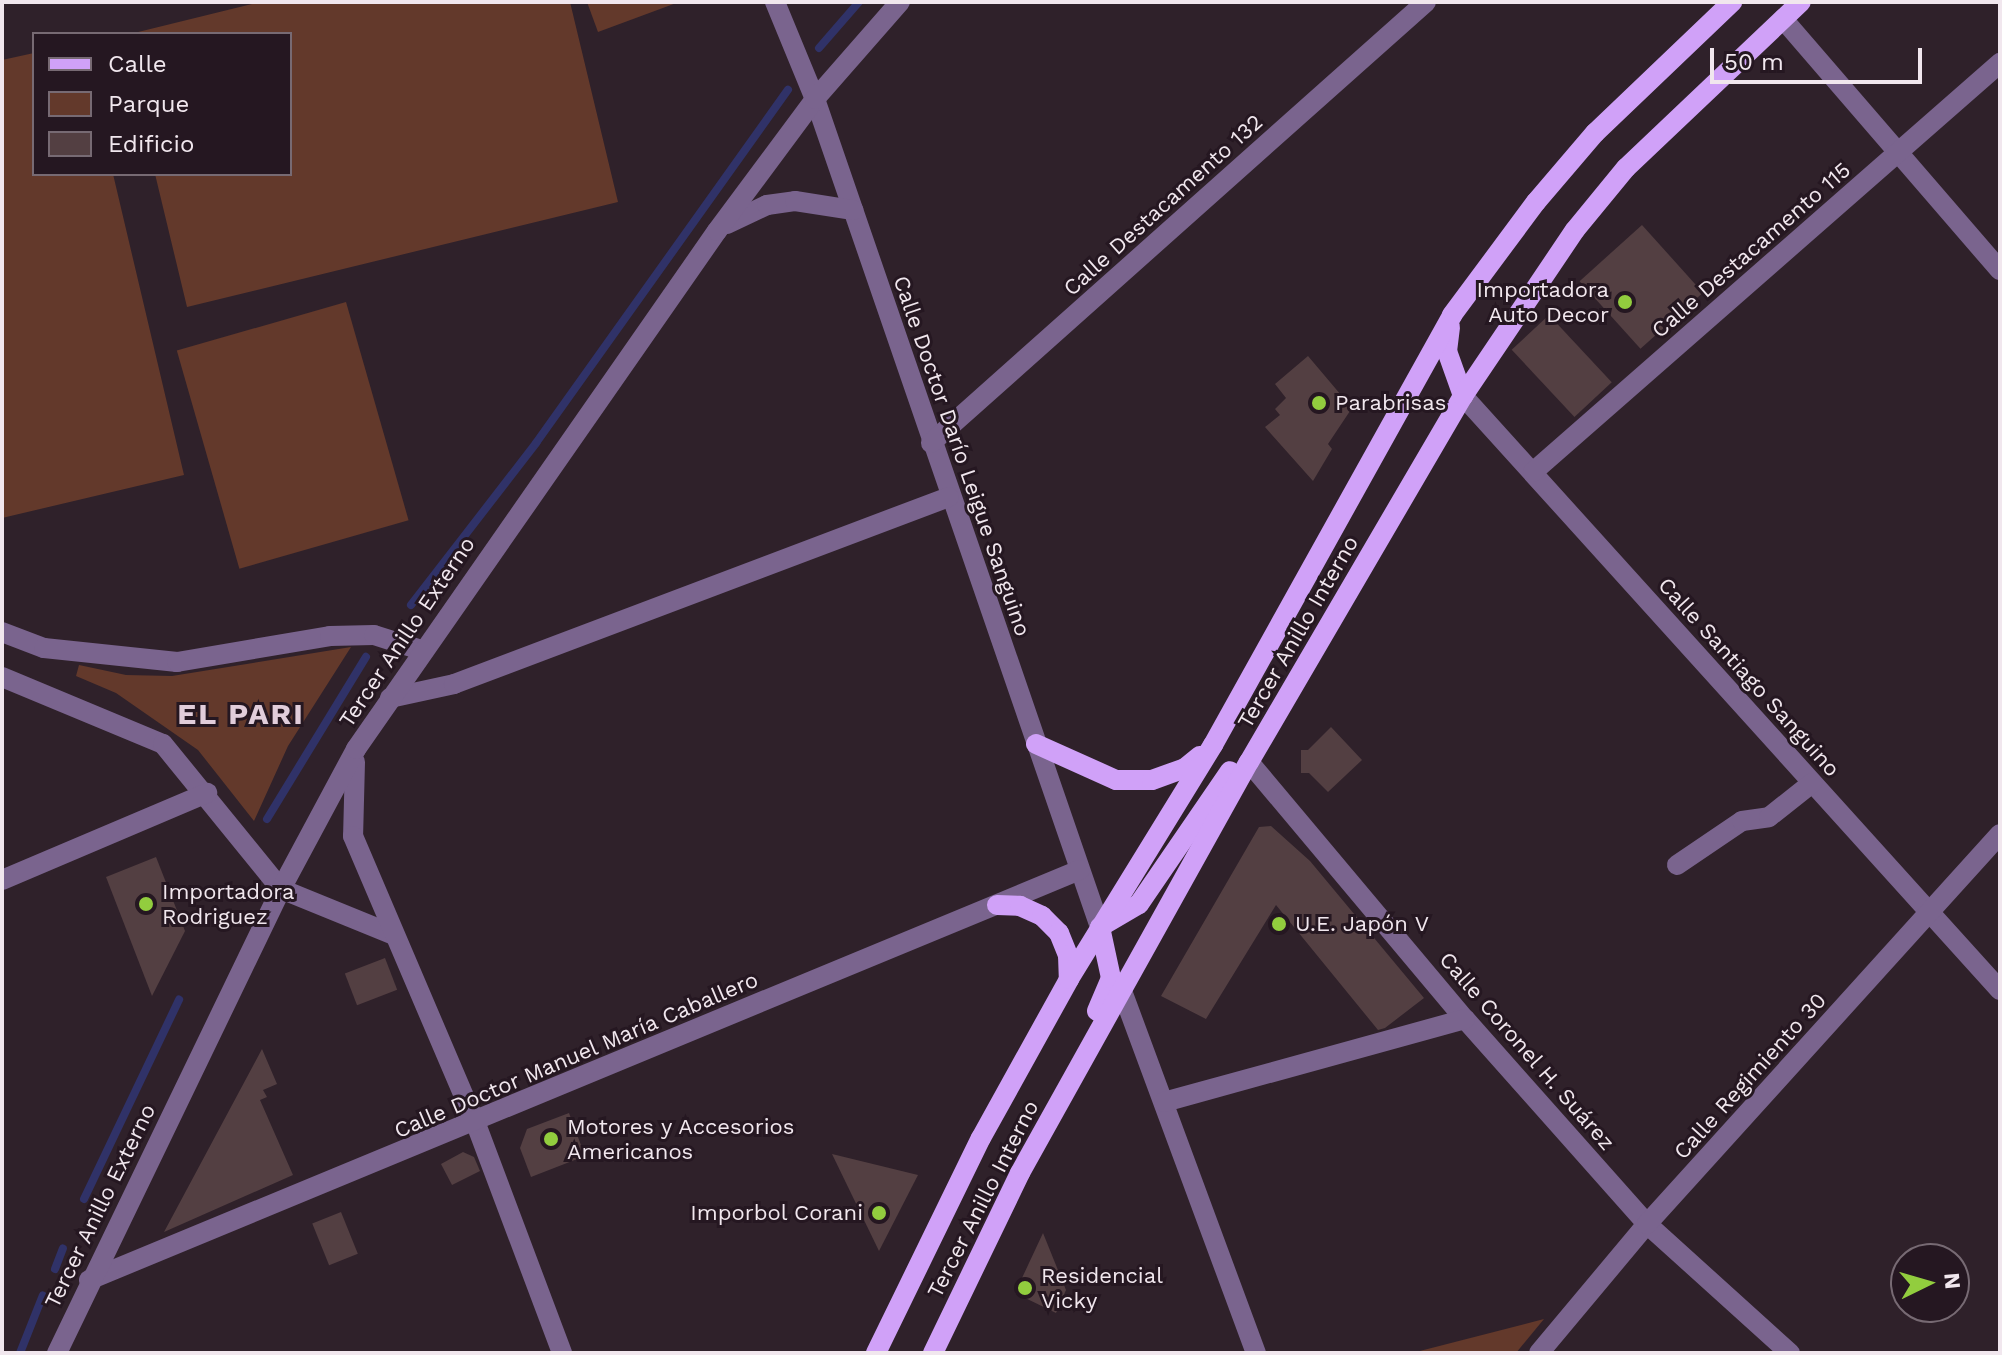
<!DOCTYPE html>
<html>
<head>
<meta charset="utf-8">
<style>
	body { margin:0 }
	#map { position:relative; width:2002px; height:1355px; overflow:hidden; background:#2f212a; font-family:"Work Sans",sans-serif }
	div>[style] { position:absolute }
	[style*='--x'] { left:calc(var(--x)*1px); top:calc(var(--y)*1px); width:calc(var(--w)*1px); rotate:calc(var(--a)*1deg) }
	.green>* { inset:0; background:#63392b; transform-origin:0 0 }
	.stream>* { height:8px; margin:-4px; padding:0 4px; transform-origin:4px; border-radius:4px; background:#303268 }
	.building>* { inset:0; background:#533f42; transform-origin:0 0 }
	.minor>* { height:20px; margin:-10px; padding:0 10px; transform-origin:10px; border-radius:10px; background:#7a648e }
	.major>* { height:20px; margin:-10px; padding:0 10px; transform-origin:10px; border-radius:10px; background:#d0a1f8 }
	.dots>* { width:22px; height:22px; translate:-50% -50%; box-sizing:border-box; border:4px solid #251721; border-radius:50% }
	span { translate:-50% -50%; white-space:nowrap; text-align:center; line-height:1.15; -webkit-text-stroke:6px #251721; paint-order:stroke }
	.street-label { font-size:22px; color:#f1e7ee }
	.poi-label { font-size:22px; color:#f1e7ee }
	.right { translate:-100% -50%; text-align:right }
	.left { translate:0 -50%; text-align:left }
	.district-label { font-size:30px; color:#e1cdda; font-weight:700; letter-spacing:2px }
	.frame { position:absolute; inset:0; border:4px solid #f1e7ee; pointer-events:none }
	.legend { position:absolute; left:32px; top:32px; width:260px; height:144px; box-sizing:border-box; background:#251721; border:2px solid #776a73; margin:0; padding:10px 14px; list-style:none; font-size:24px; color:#f1e7ee }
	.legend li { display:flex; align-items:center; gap:16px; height:40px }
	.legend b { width:40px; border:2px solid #776a73 }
	.north { position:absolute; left:1890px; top:1243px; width:80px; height:80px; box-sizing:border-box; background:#251721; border:2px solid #776a73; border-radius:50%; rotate:85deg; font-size:22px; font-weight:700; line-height:32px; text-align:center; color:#f1e7ee }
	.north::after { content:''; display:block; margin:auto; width:28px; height:36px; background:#92cd3e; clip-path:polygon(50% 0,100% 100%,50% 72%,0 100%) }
	.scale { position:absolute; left:1710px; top:48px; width:212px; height:36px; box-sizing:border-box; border:4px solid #f1e7ee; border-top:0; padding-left:10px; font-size:24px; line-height:28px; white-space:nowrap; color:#f1e7ee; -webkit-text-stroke:6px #251721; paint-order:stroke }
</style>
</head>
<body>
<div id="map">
	<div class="green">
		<i style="clip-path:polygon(260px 2px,570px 2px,618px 202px,187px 307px,155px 174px,290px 174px,290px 34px,130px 34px)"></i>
		<i style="clip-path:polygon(587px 2px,679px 2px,598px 32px)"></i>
		<i style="clip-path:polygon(34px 53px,34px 174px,113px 174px,184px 475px,2px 518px,2px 60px)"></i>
		<i style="left:346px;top:302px;width:227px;height:176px;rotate:74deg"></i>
		<i style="clip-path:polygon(351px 647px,288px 746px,254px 821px,198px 750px,116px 693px,76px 676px,79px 665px,126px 675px,172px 676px)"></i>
		<i style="clip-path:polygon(1544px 1319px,1516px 1353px,1412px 1353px)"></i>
	</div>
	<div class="stream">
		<i style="--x:819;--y:48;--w:61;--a:-49"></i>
		<i style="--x:411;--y:605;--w:205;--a:-52.3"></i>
		<i style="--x:536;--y:443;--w:434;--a:-54.5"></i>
		<i style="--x:267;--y:819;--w:190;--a:-58.6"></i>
		<i style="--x:84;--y:1199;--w:221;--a:-64.5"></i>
		<i style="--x:55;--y:1269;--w:22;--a:-69"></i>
		<i style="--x:20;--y:1353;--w:62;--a:-68.4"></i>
	</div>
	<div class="building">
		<i style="left:1642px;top:225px;width:91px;height:84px;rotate:48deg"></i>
		<i style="left:1549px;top:315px;width:92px;height:51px;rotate:47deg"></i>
		<i style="clip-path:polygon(1308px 356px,1352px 408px,1328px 444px,1332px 449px,1313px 481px,1265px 427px,1280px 415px,1275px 409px,1286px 398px,1275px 384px)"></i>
		<i style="clip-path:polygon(1331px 727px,1362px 760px,1328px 792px,1309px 773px,1301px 773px,1301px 750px,1308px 750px)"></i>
		<i style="clip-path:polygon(1271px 826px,1310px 861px,1424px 998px,1385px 1028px,1378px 1030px,1276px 905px,1206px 1019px,1161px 996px,1259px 827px)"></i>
		<i style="clip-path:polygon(156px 857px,185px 931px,152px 996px,106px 877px)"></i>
		<i style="left:385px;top:958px;width:34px;height:43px;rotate:69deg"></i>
		<i style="clip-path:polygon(262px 1049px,277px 1084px,263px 1090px,267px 1097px,260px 1100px,293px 1175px,164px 1232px)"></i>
		<i style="clip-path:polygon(569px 1113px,585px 1156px,531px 1177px,520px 1148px,527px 1129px)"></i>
		<i style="clip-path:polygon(463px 1152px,474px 1157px,480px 1171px,452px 1185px,441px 1164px)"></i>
		<i style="clip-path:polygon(832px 1154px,918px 1175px,879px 1251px)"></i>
		<i style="left:341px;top:1212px;width:45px;height:31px;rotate:68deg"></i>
		<i style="clip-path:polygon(1043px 1233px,1066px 1290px,1056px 1313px,1015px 1293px)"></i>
	</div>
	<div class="minor">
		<i style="--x:775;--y:2;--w:105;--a:67.6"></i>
		<i style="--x:815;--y:99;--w:876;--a:71.01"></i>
		<i style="--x:1783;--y:19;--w:332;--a:49.2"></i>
		<i style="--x:727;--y:224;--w:44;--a:-25.4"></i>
		<i style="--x:767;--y:205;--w:28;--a:-8"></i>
		<i style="--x:795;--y:201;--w:59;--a:8.8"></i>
		<i style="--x:1463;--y:396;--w:801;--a:47.89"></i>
		<i style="--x:931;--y:443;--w:663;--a:-41.7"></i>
		<i style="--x:1533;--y:472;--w:621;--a:-41.21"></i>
		<i style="--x:2;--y:632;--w:45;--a:20.9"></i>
		<i style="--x:44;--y:648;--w:134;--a:6"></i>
		<i style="--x:177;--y:662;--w:155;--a:-9.6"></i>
		<i style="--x:330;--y:636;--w:44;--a:-1.3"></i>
		<i style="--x:374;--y:635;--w:49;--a:17.7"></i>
		<i style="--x:2;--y:677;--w:174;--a:22.6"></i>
		<i style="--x:163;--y:744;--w:187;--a:50.9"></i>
		<i style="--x:281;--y:889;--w:122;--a:22.2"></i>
		<i style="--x:390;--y:698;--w:66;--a:-12.3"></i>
		<i style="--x:454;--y:684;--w:529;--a:-20.7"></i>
		<i style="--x:355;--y:762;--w:74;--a:91.5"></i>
		<i style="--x:353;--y:836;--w:313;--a:66.9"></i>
		<i style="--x:476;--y:1124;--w:245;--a:69.4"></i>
		<i style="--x:1249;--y:762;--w:336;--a:50"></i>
		<i style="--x:1465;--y:1019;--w:274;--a:48.4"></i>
		<i style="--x:1647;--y:1224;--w:193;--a:42.1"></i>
		<i style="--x:1677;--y:865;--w:78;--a:-34.1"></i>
		<i style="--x:1742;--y:821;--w:27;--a:-8"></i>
		<i style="--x:1769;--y:817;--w:55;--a:-38.3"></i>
		<i style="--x:2;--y:880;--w:223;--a:-23"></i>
		<i style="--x:1122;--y:991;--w:386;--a:69.7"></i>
		<i style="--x:1164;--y:1102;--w:312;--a:-15.4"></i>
		<i style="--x:89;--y:1280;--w:1072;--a:-22.48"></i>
		<i style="--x:57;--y:1353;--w:515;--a:-64.23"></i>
		<i style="--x:281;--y:889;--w:159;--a:-61.8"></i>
		<i style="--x:356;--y:749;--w:631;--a:-55.13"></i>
		<i style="--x:717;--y:231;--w:164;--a:-53.4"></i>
		<i style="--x:815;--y:99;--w:129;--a:-48.8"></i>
		<i style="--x:1539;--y:1353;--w:168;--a:-50.1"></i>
		<i style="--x:1647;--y:1224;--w:526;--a:-47.85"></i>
	</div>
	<div class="major">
		<i style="--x:1450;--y:327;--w:24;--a:97"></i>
		<i style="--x:1447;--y:351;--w:48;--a:70.4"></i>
		<i style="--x:1036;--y:744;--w:88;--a:24.2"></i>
		<i style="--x:1116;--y:780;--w:36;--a:0"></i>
		<i style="--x:1152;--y:780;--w:35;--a:-20"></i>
		<i style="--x:1185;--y:768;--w:19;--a:-39"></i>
		<i style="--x:997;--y:905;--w:23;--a:2"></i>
		<i style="--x:1020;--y:906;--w:24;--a:24"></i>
		<i style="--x:1042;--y:916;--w:24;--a:45"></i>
		<i style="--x:1059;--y:933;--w:24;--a:68"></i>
		<i style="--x:1068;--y:955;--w:24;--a:88"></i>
		<i style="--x:1100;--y:927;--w:45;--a:-30.5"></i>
		<i style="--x:1139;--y:904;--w:161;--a:-55.6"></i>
		<i style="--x:1097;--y:1011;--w:36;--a:-67"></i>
		<i style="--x:1111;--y:978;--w:52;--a:-102.2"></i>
		<i style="--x:876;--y:1353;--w:239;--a:-64"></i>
		<i style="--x:981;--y:1138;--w:182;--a:-61"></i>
		<i style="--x:1069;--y:979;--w:275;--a:-58.4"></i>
		<i style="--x:1213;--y:745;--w:492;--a:-60.9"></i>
		<i style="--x:1452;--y:315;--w:141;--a:-53.4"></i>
		<i style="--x:1536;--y:202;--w:91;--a:-49.5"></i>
		<i style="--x:1595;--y:133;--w:190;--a:-43.7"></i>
		<i style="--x:933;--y:1353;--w:200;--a:-64.2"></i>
		<i style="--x:1020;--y:1173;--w:470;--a:-60.9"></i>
		<i style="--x:1249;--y:762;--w:424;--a:-59.7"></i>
		<i style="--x:1463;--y:396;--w:200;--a:-56"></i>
		<i style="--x:1575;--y:230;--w:80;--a:-50.6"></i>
		<i style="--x:1626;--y:168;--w:241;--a:-43.5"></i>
	</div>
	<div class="dots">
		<i style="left:1625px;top:302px;background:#92cd3e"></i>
		<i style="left:1319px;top:403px;background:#92cd3e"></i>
		<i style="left:146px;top:904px;background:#92cd3e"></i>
		<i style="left:1279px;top:924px;background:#92cd3e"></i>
		<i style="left:551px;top:1139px;background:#92cd3e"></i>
		<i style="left:879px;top:1213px;background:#92cd3e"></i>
		<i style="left:1025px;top:1288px;background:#92cd3e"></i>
	</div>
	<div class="street-label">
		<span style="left:1163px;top:205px;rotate:-42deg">Calle Destacamento 132</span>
		<span style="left:1751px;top:250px;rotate:-41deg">Calle Destacamento 115</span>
		<span style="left:962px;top:456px;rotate:71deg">Calle Doctor Darío Leigue Sanguino</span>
		<span style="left:407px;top:632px;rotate:-56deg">Tercer Anillo Externo</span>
		<span style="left:1298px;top:632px;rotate:-60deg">Tercer Anillo Interno</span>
		<span style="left:1749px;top:677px;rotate:48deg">Calle Santiago Sanguino</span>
		<span style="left:1527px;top:1051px;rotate:49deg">Calle Coronel H. Suárez</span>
		<span style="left:576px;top:1055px;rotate:-23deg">Calle Doctor Manuel María Caballero</span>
		<span style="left:1750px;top:1076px;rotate:-48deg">Calle Regimiento 30</span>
		<span style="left:983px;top:1199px;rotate:-63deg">Tercer Anillo Interno</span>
		<span style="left:100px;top:1206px;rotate:-64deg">Tercer Anillo Externo</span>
	</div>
	<div class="poi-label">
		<span class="right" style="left:1609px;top:302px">Importadora<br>Auto Decor</span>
		<span class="left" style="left:1335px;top:403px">Parabrisas</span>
		<span class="left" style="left:162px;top:904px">Importadora<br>Rodriguez</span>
		<span class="left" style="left:1295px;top:924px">U.E. Japón V</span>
		<span class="left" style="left:567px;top:1139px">Motores y Accesorios<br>Americanos</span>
		<span class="right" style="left:863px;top:1213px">Imporbol Corani</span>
		<span class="left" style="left:1041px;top:1288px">Residencial<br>Vicky</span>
	</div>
	<div class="district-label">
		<span style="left:241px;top:714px">EL PARI</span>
	</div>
	<div class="frame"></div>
	<ul class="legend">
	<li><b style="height:10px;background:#d0a1f8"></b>Calle</li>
	<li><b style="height:22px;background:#63392b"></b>Parque</li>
	<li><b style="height:22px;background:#533f42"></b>Edificio</li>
	</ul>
	<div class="north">N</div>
	<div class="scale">50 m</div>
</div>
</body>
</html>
